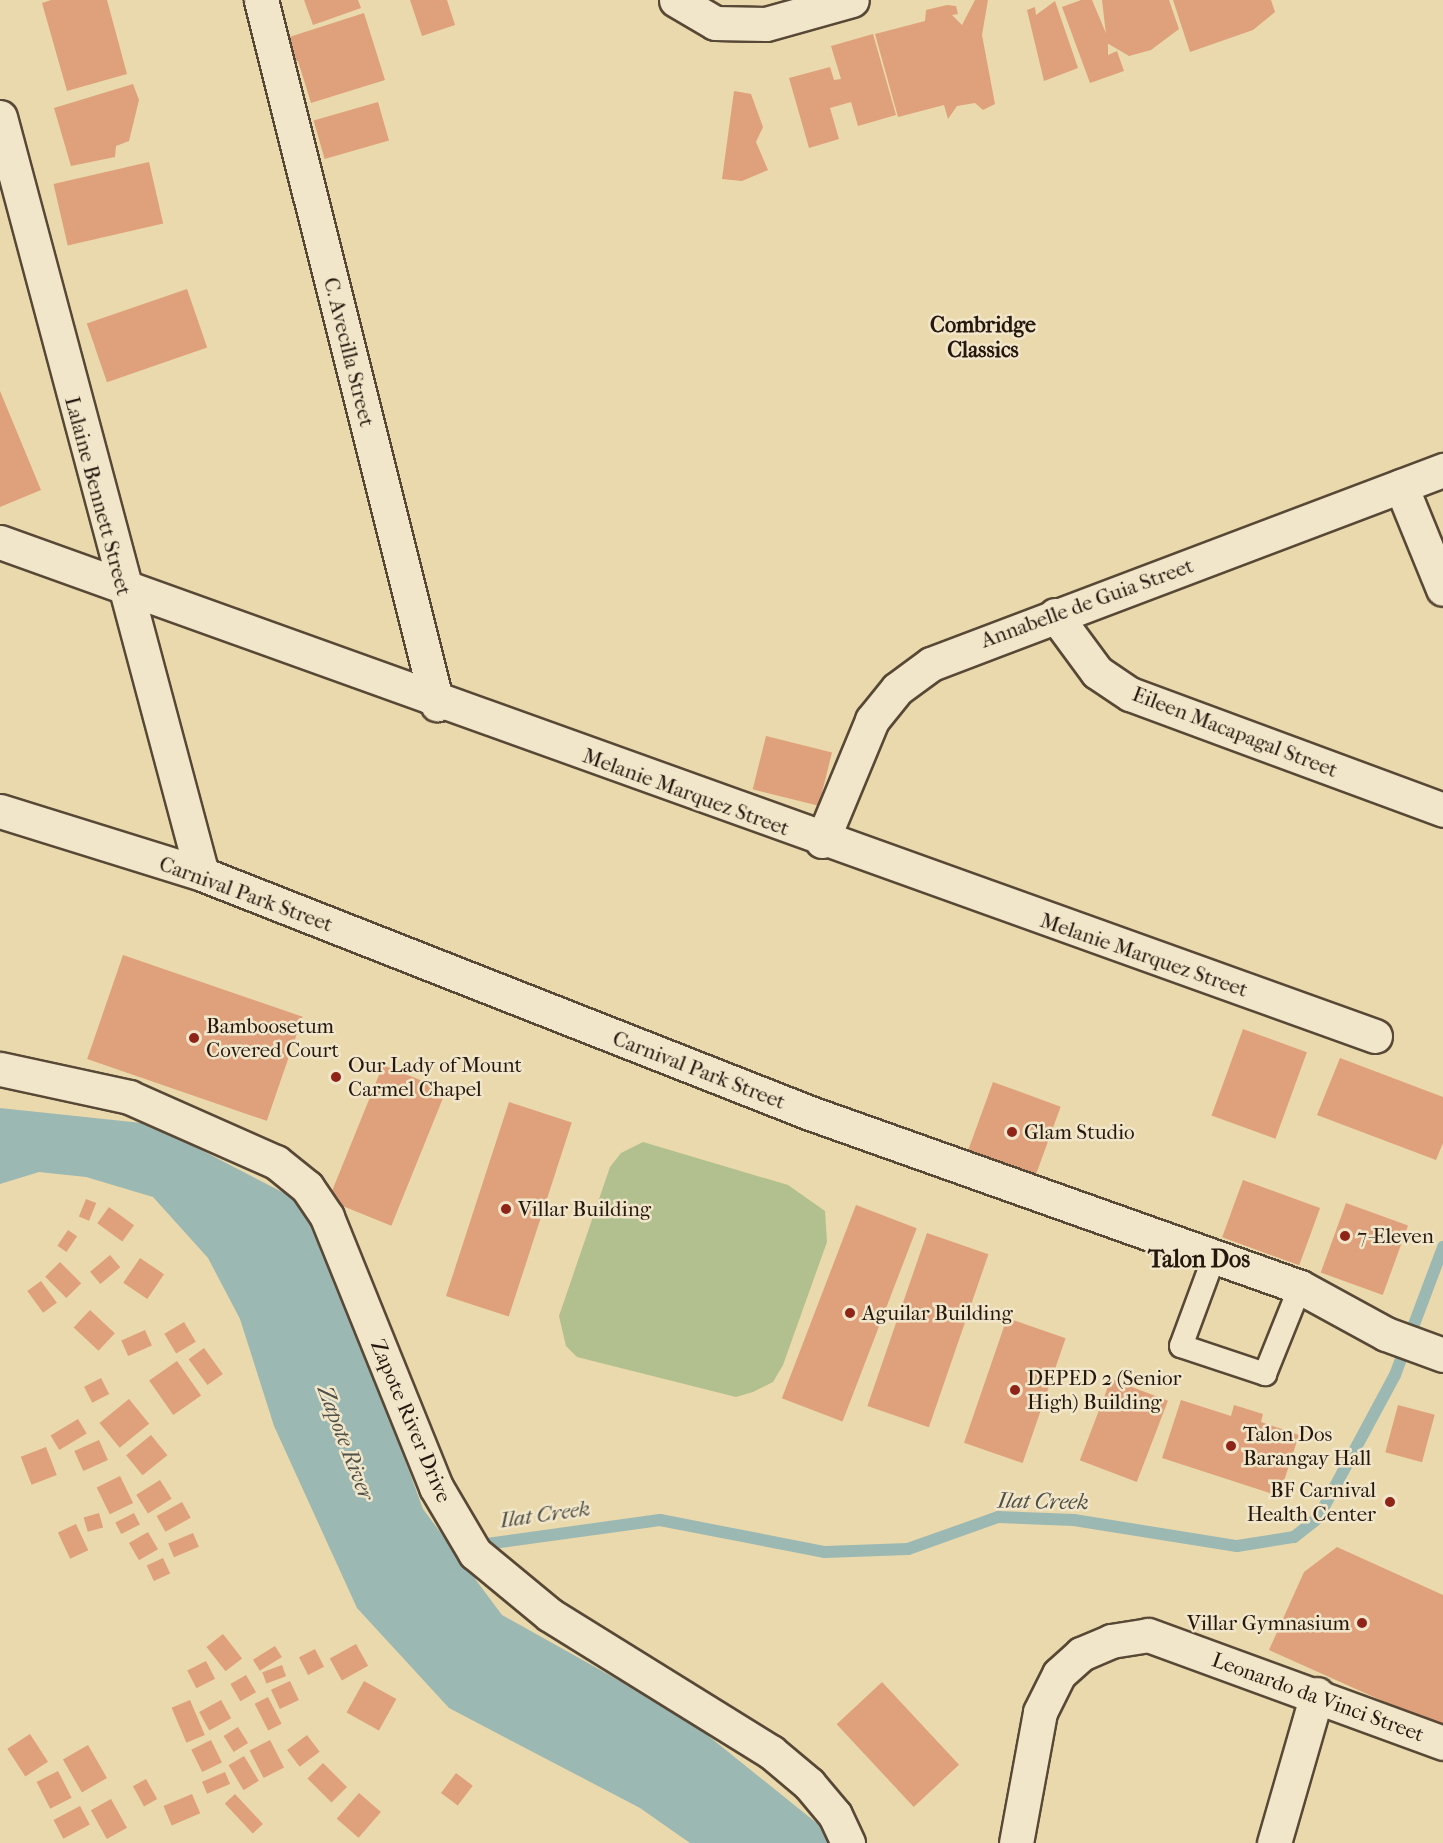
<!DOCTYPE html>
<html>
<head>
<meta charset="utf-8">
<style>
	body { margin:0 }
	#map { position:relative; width:1443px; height:1843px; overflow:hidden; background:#ead9ac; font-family:"IM FELL French Canon",serif }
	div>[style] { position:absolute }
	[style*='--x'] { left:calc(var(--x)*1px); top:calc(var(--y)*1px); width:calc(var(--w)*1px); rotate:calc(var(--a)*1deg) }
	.green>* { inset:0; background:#b1c08e }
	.water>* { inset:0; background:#9bb8b3 }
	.stream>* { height:12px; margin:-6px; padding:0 6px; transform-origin:6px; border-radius:6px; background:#9bb8b3 }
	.building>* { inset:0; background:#dfa17b; transform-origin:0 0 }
	.roads { filter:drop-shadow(2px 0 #584836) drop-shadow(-2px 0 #584836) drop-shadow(0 2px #584836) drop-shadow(0 -2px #584836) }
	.service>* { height:22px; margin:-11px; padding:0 11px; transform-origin:11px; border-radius:11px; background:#f1e6c9 }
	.minor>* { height:33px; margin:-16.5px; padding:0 16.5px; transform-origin:16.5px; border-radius:16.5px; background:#f1e6c9 }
	.tertiary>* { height:33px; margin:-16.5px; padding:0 16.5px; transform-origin:16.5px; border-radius:16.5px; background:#f1e6c9 }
	.secondary>* { height:33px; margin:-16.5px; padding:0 16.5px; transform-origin:16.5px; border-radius:16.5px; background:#f1e6c9 }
	.dots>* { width:16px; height:16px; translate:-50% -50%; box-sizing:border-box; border:3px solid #f1e6c9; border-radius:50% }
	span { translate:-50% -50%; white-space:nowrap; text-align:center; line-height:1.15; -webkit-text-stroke:5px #f1e6c9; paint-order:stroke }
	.street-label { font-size:21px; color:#27180f }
	.poi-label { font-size:21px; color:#27180f }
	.left { translate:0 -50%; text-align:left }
	.right { translate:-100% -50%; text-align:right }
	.neighbourhood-label { font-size:22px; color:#27180f; font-weight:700 }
	.water-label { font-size:22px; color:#505048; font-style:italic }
	.quarter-label { font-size:24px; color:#27180f; font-weight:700 }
</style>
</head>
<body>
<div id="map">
	<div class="green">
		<i style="clip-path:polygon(643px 1142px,788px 1185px,825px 1211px,827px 1242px,783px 1365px,773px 1382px,753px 1392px,736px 1397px,577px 1357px,566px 1346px,559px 1316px,610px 1167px,621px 1153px)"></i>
	</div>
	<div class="water">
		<i style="clip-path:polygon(0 1108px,151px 1124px,313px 1208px,423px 1509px,502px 1615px,686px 1718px,829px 1833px,830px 1843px,690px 1843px,640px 1808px,449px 1708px,357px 1608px,274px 1426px,240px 1319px,208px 1258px,153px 1197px,86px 1177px,39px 1172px,0 1184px)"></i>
	</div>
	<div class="stream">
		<i style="--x:436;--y:1551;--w:226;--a:-7.9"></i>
		<i style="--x:660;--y:1520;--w:168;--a:11"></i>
		<i style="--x:825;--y:1552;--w:83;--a:-2.1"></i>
		<i style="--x:908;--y:1549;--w:96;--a:-19.6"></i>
		<i style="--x:998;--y:1517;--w:76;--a:2.3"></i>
		<i style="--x:1074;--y:1520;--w:165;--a:9.1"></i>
		<i style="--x:1237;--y:1546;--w:58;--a:-9"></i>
		<i style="--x:1294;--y:1537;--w:31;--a:-38"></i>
		<i style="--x:1318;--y:1518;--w:162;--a:-61.7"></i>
		<i style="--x:1395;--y:1375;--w:137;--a:-69.4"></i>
	</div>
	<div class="building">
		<i style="clip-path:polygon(51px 0,107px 0,127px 74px,67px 91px,42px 3px)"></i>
		<i style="clip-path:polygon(304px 0,358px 0,361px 8px,313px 25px)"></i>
		<i style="clip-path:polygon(410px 0,447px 0,455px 25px,422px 36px)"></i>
		<i style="clip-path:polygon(975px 0,988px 0,982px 35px,995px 104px,983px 110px,975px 103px,957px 106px,948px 119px,944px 105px,898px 117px,875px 34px,925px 21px,926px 10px,947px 5px,956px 6px,958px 14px,952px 15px,962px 25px)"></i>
		<i style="clip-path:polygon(1081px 0,1092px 0,1108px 38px,1108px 55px,1117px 51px,1124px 71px,1090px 83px,1062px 7px)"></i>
		<i style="clip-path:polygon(1102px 0,1169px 0,1179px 29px,1151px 50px,1129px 56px,1107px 43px)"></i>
		<i style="clip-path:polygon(1173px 0,1271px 0,1275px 12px,1253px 30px,1190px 52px)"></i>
		<i style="clip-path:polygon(1055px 1px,1078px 68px,1044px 81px,1027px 10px,1035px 7px,1036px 15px)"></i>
		<i style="clip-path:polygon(364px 13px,385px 80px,311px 103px,298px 61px,288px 65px,280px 40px)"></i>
		<i style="clip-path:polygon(873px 34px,896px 115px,858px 126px,851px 102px,830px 108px,839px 139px,809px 148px,789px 78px,830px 67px,834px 80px,841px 79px,831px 46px)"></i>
		<i style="clip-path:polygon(133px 84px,139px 100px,129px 141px,116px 146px,115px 157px,71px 166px,54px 108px)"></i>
		<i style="clip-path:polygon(734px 91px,751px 94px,763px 127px,756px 142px,768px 170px,742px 181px,722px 179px)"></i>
		<i style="left:378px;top:102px;width:40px;height:67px;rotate:74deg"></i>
		<i style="left:149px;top:162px;width:63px;height:98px;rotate:77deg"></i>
		<i style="left:187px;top:289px;width:62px;height:106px;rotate:71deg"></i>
		<i style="clip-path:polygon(0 391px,41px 490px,0 507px)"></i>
		<i style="left:766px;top:736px;width:68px;height:55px;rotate:14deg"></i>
		<i style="left:123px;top:955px;width:190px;height:110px;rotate:19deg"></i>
		<i style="left:1243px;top:1029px;width:68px;height:92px;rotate:20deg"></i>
		<i style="clip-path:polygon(1340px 1058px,1443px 1097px,1443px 1143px,1436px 1160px,1317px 1115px)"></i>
		<i style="left:383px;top:1065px;width:68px;height:146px;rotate:22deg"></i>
		<i style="left:993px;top:1082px;width:72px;height:80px;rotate:20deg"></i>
		<i style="left:509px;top:1102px;width:66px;height:204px;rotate:18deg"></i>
		<i style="left:1243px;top:1180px;width:82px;height:61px;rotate:20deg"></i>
		<i style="left:86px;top:1199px;width:11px;height:19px;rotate:22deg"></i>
		<i style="left:1346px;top:1203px;width:66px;height:74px;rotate:20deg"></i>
		<i style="left:856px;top:1205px;width:65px;height:207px;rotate:21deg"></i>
		<i style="left:109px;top:1207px;width:31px;height:20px;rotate:36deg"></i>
		<i style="left:68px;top:1230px;width:11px;height:19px;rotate:34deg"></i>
		<i style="left:927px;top:1233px;width:65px;height:183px;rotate:19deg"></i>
		<i style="left:110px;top:1255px;width:16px;height:26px;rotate:50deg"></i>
		<i style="left:140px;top:1258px;width:29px;height:30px;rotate:34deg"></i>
		<i style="left:60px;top:1262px;width:30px;height:21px;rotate:45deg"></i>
		<i style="left:41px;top:1281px;width:27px;height:17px;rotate:54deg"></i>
		<i style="left:90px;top:1310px;width:34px;height:24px;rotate:43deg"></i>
		<i style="left:1007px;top:1318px;width:62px;height:132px;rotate:19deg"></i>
		<i style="left:184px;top:1322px;width:23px;height:23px;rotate:59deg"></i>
		<i style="left:145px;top:1330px;width:17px;height:26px;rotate:66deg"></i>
		<i style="left:204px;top:1348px;width:32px;height:19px;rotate:54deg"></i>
		<i style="left:177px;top:1361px;width:42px;height:34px;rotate:55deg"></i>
		<i style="left:101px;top:1378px;width:18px;height:19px;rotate:63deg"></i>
		<i style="left:1111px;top:1379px;width:61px;height:87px;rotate:21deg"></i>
		<i style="left:129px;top:1399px;width:32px;height:38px;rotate:51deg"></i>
		<i style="clip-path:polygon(1181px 1400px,1231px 1416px,1234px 1405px,1263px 1414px,1261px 1422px,1299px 1435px,1279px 1496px,1162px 1458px)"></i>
		<i style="left:1398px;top:1405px;width:38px;height:49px;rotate:15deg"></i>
		<i style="left:78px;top:1419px;width:17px;height:32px;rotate:59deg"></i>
		<i style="left:151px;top:1435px;width:26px;height:32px;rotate:51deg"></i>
		<i style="left:99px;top:1440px;width:22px;height:27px;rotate:66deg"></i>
		<i style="left:46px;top:1447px;width:30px;height:27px;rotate:69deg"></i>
		<i style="left:120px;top:1476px;width:30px;height:26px;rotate:64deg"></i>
		<i style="left:160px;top:1480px;width:22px;height:28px;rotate:58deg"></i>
		<i style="left:182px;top:1502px;width:18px;height:29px;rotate:61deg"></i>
		<i style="left:99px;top:1513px;width:15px;height:16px;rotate:74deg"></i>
		<i style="left:134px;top:1513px;width:13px;height:21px;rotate:63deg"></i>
		<i style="left:76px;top:1524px;width:29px;height:20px;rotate:65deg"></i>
		<i style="left:148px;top:1532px;width:20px;height:22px;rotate:60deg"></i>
		<i style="left:193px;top:1533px;width:15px;height:27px;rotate:67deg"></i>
		<i style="clip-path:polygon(1337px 1547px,1443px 1595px,1443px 1728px,1269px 1650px,1304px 1572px)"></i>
		<i style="left:163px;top:1558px;width:17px;height:18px;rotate:65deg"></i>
		<i style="left:223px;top:1634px;width:31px;height:21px;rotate:52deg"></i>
		<i style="left:356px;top:1644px;width:25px;height:30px;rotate:61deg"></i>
		<i style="left:275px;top:1646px;width:13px;height:26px;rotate:58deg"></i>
		<i style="left:315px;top:1649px;width:20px;height:18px;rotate:63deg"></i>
		<i style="left:206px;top:1661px;width:20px;height:21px;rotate:63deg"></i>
		<i style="left:282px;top:1665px;width:12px;height:21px;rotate:70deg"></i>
		<i style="left:246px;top:1675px;width:20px;height:18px;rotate:60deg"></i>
		<i style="left:290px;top:1681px;width:21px;height:21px;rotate:65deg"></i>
		<i style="left:364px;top:1681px;width:37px;height:36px;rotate:29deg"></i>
		<i style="left:882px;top:1682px;width:113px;height:62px;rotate:47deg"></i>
		<i style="left:268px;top:1697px;width:30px;height:15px;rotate:63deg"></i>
		<i style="left:190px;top:1700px;width:38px;height:20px;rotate:67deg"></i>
		<i style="left:221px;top:1700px;width:21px;height:25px;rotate:61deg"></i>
		<i style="left:238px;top:1727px;width:19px;height:17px;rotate:58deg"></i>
		<i style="left:30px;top:1734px;width:33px;height:27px;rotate:57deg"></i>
		<i style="left:307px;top:1735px;width:21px;height:25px;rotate:53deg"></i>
		<i style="left:211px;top:1740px;width:25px;height:22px;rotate:64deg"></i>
		<i style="left:270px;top:1740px;width:31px;height:23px;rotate:63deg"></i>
		<i style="left:88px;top:1745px;width:38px;height:29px;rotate:60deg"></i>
		<i style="left:244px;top:1756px;width:29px;height:18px;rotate:59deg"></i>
		<i style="left:323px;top:1763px;width:34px;height:22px;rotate:45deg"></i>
		<i style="left:58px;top:1771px;width:30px;height:24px;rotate:63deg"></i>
		<i style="left:225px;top:1772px;width:13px;height:25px;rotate:67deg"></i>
		<i style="left:456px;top:1773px;width:21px;height:25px;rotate:37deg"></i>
		<i style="left:146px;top:1779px;width:23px;height:15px;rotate:61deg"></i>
		<i style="left:359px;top:1793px;width:29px;height:34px;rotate:41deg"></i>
		<i style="left:192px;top:1794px;width:21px;height:31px;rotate:67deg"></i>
		<i style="left:235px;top:1794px;width:41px;height:14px;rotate:47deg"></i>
		<i style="left:111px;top:1799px;width:33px;height:23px;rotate:61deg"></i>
		<i style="left:80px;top:1806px;width:21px;height:30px;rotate:62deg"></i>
	</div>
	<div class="roads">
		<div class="service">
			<i style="--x:1214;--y:1257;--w:95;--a:110.3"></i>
			<i style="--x:1181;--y:1346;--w:89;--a:18.4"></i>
			<i style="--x:1265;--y:1374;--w:94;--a:-68.1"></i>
		</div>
		<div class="minor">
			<i style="--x:261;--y:0;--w:726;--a:75.96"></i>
			<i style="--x:676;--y:0;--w:45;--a:30.5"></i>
			<i style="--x:715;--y:23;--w:51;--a:1.1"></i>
			<i style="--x:766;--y:24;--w:89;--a:-15.6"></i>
			<i style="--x:1401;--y:486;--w:111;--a:67.8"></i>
			<i style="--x:0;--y:542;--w:1461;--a:19.76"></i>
			<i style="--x:1055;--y:615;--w:71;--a:53.6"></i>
			<i style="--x:1097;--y:672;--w:40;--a:34"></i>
			<i style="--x:1130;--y:694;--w:334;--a:20.3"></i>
			<i style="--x:822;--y:841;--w:131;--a:-67.5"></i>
			<i style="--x:872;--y:720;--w:40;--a:-51"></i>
			<i style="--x:897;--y:689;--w:42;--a:-36.3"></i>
			<i style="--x:931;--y:664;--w:548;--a:-20.75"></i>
			<i style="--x:1016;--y:1843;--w:133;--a:-79.6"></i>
			<i style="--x:1040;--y:1712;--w:42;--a:-63.4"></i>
			<i style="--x:1059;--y:1674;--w:30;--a:-42"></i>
			<i style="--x:1081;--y:1654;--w:33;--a:-23"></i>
			<i style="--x:1111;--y:1641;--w:37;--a:-9"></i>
			<i style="--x:1148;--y:1635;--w:314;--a:20.1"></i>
			<i style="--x:1274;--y:1843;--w:155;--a:-73.9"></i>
		</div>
		<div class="tertiary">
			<i style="--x:0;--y:117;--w:783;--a:75.06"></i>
			<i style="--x:0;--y:811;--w:212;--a:17.3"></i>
			<i style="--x:202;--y:874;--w:653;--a:21.46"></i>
			<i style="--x:810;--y:1113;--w:520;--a:19.55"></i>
			<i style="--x:1300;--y:1287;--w:98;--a:28.7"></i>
			<i style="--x:1386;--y:1334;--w:61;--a:20.2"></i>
		</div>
		<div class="secondary">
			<i style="--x:0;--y:1069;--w:132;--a:12.2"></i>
			<i style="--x:129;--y:1097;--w:161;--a:23.9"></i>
			<i style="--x:276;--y:1162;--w:40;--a:39"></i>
			<i style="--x:307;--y:1187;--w:36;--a:56"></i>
			<i style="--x:327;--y:1217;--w:291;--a:68"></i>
			<i style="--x:436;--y:1487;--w:77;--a:59.4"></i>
			<i style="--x:475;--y:1553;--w:97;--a:39.6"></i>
			<i style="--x:550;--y:1615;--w:260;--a:31.8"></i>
			<i style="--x:771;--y:1752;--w:50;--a:40.1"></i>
			<i style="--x:809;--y:1784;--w:40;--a:50"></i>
			<i style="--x:835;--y:1815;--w:31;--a:65"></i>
		</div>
	</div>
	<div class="dots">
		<i style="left:194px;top:1038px;background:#8f2418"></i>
		<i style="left:336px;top:1077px;background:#8f2418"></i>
		<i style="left:1012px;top:1132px;background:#8f2418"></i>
		<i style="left:506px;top:1209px;background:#8f2418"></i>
		<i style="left:1345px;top:1236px;background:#8f2418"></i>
		<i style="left:850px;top:1313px;background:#8f2418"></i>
		<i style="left:1015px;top:1390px;background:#8f2418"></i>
		<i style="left:1231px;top:1446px;background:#8f2418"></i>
		<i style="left:1390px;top:1502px;background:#8f2418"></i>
		<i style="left:1362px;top:1623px;background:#8f2418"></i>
	</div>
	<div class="street-label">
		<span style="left:349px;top:352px;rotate:76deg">C. Avecilla Street</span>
		<span style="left:98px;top:496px;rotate:75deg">Lalaine Bennett Street</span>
		<span style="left:1087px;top:603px;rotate:-20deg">Annabelle de Guia Street</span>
		<span style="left:1235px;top:732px;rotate:21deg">Eileen Macapagal Street</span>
		<span style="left:686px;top:792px;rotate:20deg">Melanie Marquez Street</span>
		<span style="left:246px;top:894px;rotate:20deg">Carnival Park Street</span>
		<span style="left:1144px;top:955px;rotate:19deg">Melanie Marquez Street</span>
		<span style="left:699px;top:1070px;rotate:21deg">Carnival Park Street</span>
		<span style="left:411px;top:1421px;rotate:67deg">Zapote River Drive</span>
		<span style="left:1318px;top:1697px;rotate:20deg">Leonardo da Vinci Street</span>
	</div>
	<div class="poi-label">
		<span class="left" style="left:206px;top:1038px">Bamboosetum<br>Covered Court</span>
		<span class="left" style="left:348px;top:1077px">Our Lady of Mount<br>Carmel Chapel</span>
		<span class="left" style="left:1024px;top:1132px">Glam Studio</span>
		<span class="left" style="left:518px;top:1209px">Villar Building</span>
		<span class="left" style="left:1357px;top:1236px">7-Eleven</span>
		<span class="left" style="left:862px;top:1313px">Aguilar Building</span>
		<span class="left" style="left:1027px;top:1390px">DEPED 2 (Senior<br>High) Building</span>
		<span class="left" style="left:1243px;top:1446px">Talon Dos<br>Barangay Hall</span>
		<span class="right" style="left:1376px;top:1502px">BF Carnival<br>Health Center</span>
		<span class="right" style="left:1350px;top:1623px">Villar Gymnasium</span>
	</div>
	<div class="neighbourhood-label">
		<span style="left:983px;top:338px">Combridge<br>Classics</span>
	</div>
	<div class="water-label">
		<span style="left:345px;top:1443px;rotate:69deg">Zapote River</span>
		<span style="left:1043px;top:1502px;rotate:1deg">Ilat Creek</span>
		<span style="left:545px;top:1515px;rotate:-8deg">Ilat Creek</span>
	</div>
	<div class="quarter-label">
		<span style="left:1199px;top:1260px">Talon Dos</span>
	</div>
</div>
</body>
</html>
